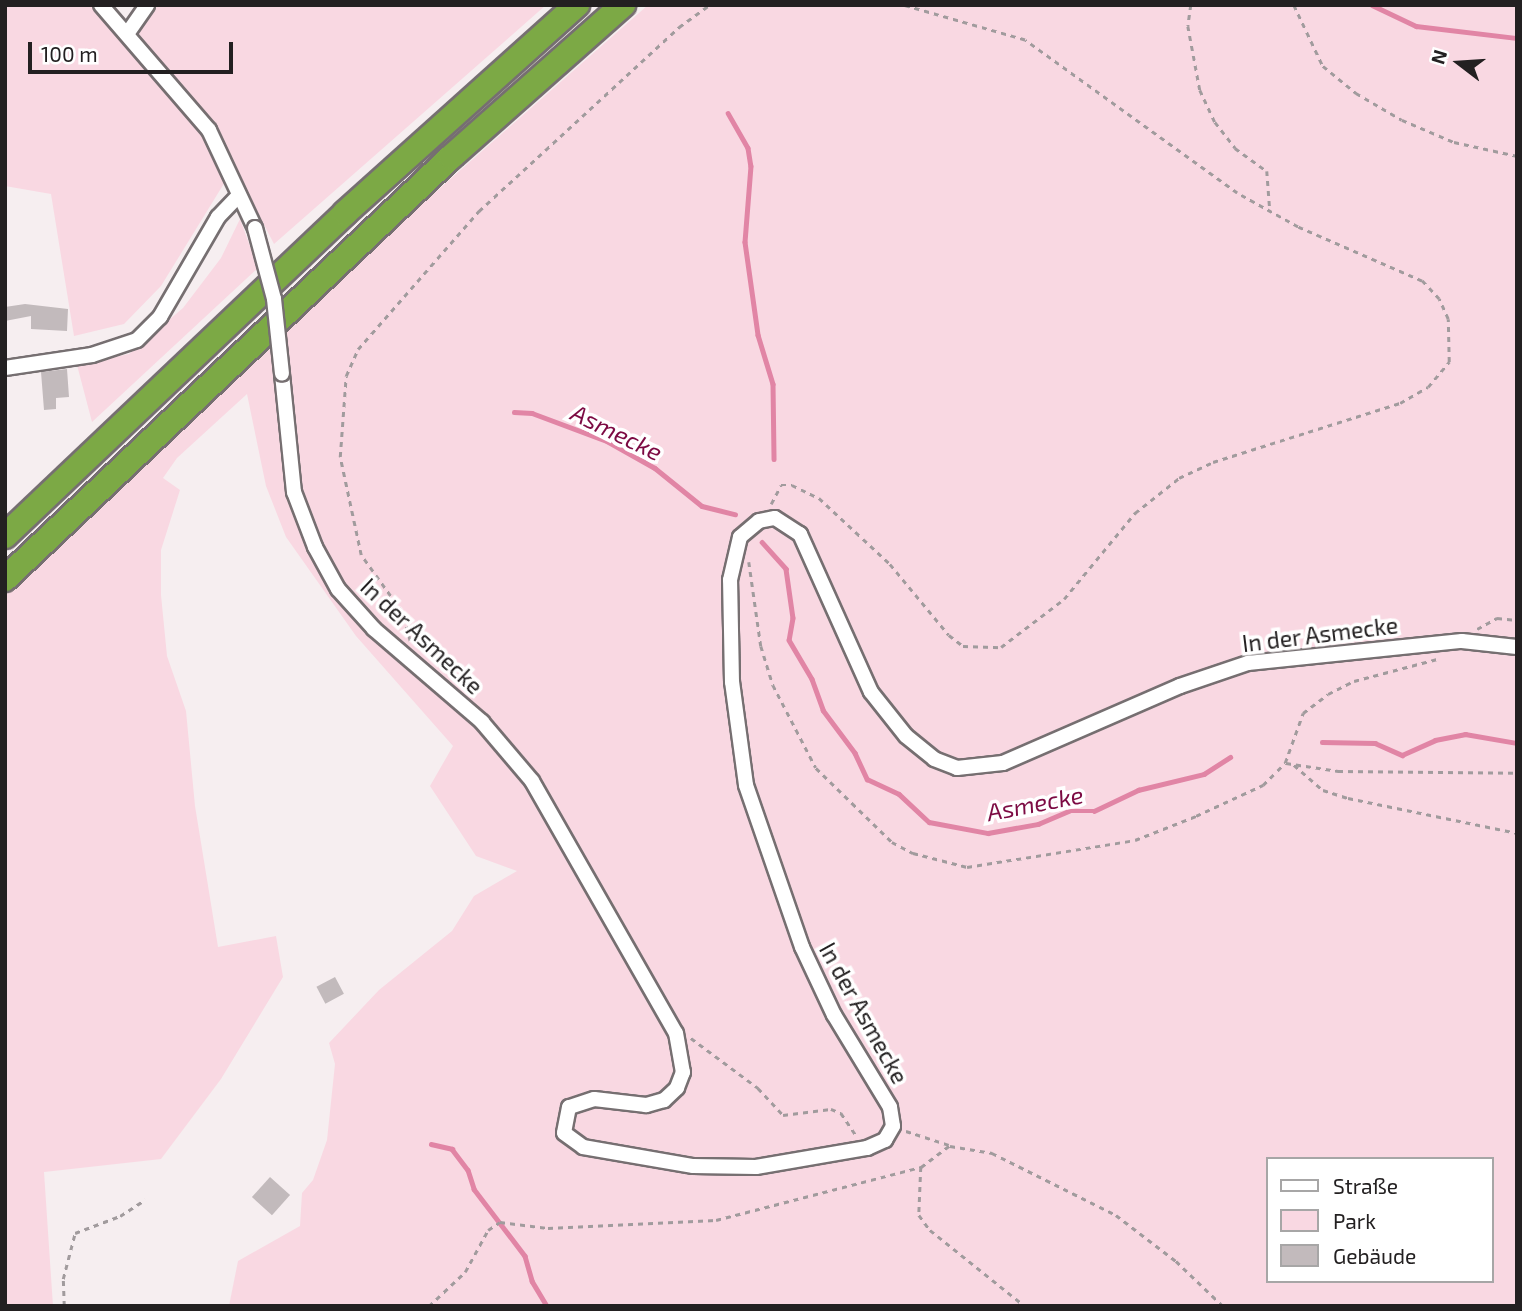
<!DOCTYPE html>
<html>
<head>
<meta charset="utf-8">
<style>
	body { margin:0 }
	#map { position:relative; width:1522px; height:1311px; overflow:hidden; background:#f6eef0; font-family:"Exo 2",sans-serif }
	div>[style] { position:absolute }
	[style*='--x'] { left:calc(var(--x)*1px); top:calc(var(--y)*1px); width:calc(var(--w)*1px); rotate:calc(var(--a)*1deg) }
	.green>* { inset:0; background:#f9d8e2 }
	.stream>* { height:4.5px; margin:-2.25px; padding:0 2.25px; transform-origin:2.25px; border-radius:2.25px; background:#e185a5 }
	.building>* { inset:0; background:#c2babc; transform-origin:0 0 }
	.path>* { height:2.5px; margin-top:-1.25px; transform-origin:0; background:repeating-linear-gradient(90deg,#a19b9d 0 5px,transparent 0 10px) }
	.roads { filter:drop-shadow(2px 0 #766f71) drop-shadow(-2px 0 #766f71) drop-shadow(0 2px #766f71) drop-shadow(0 -2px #766f71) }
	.street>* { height:14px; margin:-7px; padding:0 7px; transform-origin:7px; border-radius:7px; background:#fff }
	.highway>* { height:24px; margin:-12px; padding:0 12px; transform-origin:12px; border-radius:12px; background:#7ca945 }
	.bridges { filter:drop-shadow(2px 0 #766f71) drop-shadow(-2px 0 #766f71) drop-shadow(0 2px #766f71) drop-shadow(0 -2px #766f71) }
	.street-bridge>* { height:14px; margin:-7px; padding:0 7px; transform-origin:7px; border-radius:7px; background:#fff }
	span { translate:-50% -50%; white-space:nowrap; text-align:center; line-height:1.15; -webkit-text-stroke:7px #fff; paint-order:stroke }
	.street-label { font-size:23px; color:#232021 }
	.water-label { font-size:24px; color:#7c0a43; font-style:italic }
	.frame { position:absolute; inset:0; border:7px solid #232021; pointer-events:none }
	.legend { position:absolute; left:1266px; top:1157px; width:228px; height:126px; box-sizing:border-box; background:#fff; border:2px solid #a7a6a6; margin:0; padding:9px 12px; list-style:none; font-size:21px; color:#232021 }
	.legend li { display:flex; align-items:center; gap:14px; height:35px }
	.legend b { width:35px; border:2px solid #a7a6a6 }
	.north { position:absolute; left:1424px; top:28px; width:70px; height:70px; -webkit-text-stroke:5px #fff; paint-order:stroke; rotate:287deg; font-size:19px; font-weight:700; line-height:28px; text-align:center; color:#232021 }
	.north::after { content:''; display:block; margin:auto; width:24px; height:32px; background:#232021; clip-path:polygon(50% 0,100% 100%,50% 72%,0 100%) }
	.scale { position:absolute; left:28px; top:42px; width:205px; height:32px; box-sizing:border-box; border:4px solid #232021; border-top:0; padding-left:9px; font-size:21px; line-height:24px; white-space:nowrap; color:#232021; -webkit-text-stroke:5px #fff; paint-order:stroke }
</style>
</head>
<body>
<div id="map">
	<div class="green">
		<i style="clip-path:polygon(5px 5px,97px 5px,205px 134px,228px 177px,161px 286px,124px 324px,74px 336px,51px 194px,5px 186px)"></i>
		<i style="clip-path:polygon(158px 5px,546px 5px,274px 244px,213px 126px,136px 35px)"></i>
		<i style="clip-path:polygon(evenodd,648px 5px,1517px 5px,1517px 1306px,229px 1306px,238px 1261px,300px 1226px,302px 1193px,313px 1180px,327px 1140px,335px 1064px,329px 1043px,379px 990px,452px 931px,474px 896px,517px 871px,476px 856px,430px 786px,453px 746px,356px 636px,286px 537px,266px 486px,247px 394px,177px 458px,163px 478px,180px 490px,161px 550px,161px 595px,167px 656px,186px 711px,195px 806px,218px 947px,276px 936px,283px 977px,221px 1079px,161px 1159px,44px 1172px,53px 1306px,5px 1306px,5px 594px,299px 312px,648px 5px,1268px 1159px,1492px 1159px,1492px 1281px,1268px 1281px,1268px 1159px)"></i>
		<i style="clip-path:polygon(240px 219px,258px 268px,92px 422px,77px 365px,129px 354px,183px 308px,221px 258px)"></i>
	</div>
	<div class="stream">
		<i style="--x:1372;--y:5;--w:49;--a:25.5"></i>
		<i style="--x:1416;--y:26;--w:102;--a:6.8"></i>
		<i style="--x:728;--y:113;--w:40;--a:60.3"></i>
		<i style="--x:748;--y:148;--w:18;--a:81"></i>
		<i style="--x:751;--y:166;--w:76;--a:94.5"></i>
		<i style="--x:745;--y:242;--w:94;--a:82"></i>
		<i style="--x:758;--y:335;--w:51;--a:73"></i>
		<i style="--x:773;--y:384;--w:75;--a:89.2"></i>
		<i style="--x:514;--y:412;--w:18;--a:3"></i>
		<i style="--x:532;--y:413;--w:80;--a:20.5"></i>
		<i style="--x:607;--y:441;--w:55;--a:29.4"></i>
		<i style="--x:655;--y:468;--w:60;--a:39"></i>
		<i style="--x:702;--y:506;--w:34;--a:14"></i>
		<i style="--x:762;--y:542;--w:36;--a:48"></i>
		<i style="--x:786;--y:569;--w:49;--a:81.9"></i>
		<i style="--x:793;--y:618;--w:22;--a:100"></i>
		<i style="--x:789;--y:640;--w:45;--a:59.5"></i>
		<i style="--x:812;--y:679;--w:33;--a:70"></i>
		<i style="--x:823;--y:710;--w:54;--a:53.3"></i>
		<i style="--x:855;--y:753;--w:29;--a:65"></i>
		<i style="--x:867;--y:779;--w:35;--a:25"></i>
		<i style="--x:899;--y:794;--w:41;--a:43"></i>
		<i style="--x:929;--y:822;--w:60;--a:10.6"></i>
		<i style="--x:988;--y:833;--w:51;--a:-10.2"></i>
		<i style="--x:1038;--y:824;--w:34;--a:-23"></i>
		<i style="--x:1069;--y:811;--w:25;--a:0"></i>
		<i style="--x:1094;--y:811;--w:49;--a:-25.5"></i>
		<i style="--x:1138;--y:790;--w:68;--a:-13.6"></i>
		<i style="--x:1204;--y:774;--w:31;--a:-33"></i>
		<i style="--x:1322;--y:742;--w:53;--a:1.1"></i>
		<i style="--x:1375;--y:743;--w:30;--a:24"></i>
		<i style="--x:1402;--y:755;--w:36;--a:-24"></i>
		<i style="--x:1435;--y:740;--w:31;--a:-11"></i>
		<i style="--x:1465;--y:734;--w:53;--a:9.8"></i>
		<i style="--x:431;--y:1144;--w:22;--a:13"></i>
		<i style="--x:452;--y:1149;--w:26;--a:53"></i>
		<i style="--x:468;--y:1170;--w:20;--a:72"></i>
		<i style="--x:474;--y:1189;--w:84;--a:52.7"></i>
		<i style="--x:525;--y:1256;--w:26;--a:74"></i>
		<i style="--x:532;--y:1281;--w:29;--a:59"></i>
	</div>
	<div class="building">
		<i style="clip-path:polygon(25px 304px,68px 309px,67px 331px,31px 329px,31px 316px,5px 321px,5px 307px)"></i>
		<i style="clip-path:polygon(67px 369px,69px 397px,56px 398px,56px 409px,44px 410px,41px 372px)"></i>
		<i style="left:335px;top:977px;width:19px;height:21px;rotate:62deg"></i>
		<i style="left:270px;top:1177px;width:27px;height:27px;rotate:42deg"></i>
	</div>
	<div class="path">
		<i style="--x:1191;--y:5;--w:21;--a:98"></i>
		<i style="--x:1188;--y:26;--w:65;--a:79.4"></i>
		<i style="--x:1200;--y:90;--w:35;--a:65"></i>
		<i style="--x:1215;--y:122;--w:33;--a:52"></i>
		<i style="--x:1235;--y:148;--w:39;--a:36"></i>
		<i style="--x:1267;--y:171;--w:40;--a:85.7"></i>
		<i style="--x:1294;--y:5;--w:68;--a:64.6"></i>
		<i style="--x:1323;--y:66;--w:43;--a:39.3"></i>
		<i style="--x:1356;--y:93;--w:53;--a:30.4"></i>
		<i style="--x:1402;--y:120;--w:56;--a:22.9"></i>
		<i style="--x:1454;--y:142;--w:65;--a:12.5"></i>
		<i style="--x:771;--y:504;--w:21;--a:-62"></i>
		<i style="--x:781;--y:485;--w:11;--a:0"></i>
		<i style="--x:792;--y:485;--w:30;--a:26"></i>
		<i style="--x:819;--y:498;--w:97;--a:42.9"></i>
		<i style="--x:890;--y:564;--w:92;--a:50.3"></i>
		<i style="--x:949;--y:635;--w:18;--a:38"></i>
		<i style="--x:963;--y:646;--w:38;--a:2"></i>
		<i style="--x:1001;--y:647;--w:79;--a:-37.3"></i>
		<i style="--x:1064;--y:599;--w:112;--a:-50.5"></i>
		<i style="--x:1135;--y:513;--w:56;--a:-38.5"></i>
		<i style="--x:1179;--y:478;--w:38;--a:-25"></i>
		<i style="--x:1213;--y:462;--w:196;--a:-17.5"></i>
		<i style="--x:1400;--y:403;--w:32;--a:-30"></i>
		<i style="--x:1428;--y:387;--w:33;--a:-50"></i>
		<i style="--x:1449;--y:362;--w:43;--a:-91.3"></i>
		<i style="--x:1448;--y:319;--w:22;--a:-114"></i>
		<i style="--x:1439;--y:299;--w:25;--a:-133"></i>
		<i style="--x:1422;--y:281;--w:135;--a:-156.5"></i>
		<i style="--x:1298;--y:227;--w:70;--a:-150.9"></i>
		<i style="--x:1237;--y:193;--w:261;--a:-144.2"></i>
		<i style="--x:1025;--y:40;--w:127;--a:-164"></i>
		<i style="--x:749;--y:562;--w:85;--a:81.9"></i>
		<i style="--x:761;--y:646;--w:41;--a:72.9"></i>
		<i style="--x:773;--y:685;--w:93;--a:62.6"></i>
		<i style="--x:816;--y:768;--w:106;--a:44.2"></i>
		<i style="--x:892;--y:842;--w:24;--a:28"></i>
		<i style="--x:913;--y:853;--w:56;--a:14.5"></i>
		<i style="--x:967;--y:867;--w:170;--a:-9.1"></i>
		<i style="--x:1135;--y:840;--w:66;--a:-21.5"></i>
		<i style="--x:1196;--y:816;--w:74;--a:-24.8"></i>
		<i style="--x:1263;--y:785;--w:31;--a:-45"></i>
		<i style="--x:1285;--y:763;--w:53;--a:-70.2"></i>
		<i style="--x:1303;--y:713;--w:31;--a:-37"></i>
		<i style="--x:1328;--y:694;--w:29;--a:-27"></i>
		<i style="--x:1354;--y:681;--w:86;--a:-14.8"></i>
		<i style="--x:1477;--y:629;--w:23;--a:-29"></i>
		<i style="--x:1497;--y:618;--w:20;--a:6"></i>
		<i style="--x:410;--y:641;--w:30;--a:-105"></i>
		<i style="--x:402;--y:612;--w:70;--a:-125.7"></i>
		<i style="--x:361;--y:555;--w:100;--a:-102.1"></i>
		<i style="--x:340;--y:457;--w:81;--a:-85.8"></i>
		<i style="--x:346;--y:376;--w:30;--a:-66"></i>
		<i style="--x:358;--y:349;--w:184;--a:-48.8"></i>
		<i style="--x:479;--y:211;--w:272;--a:-42.6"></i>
		<i style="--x:679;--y:27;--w:37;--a:-36"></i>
		<i style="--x:1286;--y:763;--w:53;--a:8.7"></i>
		<i style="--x:1338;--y:771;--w:179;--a:0.6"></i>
		<i style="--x:1294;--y:765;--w:38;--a:41"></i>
		<i style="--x:1323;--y:790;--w:26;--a:18"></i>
		<i style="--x:1348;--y:798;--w:173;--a:11.7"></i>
		<i style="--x:691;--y:1038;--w:84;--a:36.7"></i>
		<i style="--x:758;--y:1088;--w:37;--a:47"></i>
		<i style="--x:783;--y:1115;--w:48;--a:-7.1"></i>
		<i style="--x:831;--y:1109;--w:11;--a:22"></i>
		<i style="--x:841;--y:1113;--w:27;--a:56"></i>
		<i style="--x:906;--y:1131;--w:45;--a:18"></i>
		<i style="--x:950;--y:1146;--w:43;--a:9.5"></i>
		<i style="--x:992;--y:1153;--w:139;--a:26.6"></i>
		<i style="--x:1116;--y:1215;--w:76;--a:37.5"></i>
		<i style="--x:1176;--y:1261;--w:65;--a:43.8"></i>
		<i style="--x:921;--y:1167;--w:48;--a:92.4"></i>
		<i style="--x:919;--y:1215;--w:19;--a:54"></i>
		<i style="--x:930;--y:1230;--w:122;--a:38.7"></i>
		<i style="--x:64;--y:1306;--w:27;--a:-92"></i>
		<i style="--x:63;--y:1279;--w:48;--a:-75.4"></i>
		<i style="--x:75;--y:1233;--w:48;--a:-20.7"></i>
		<i style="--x:120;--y:1216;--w:30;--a:-33"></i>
		<i style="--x:429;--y:1306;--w:50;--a:-43.4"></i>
		<i style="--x:465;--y:1272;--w:48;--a:-61.3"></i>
		<i style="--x:488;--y:1230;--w:14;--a:-34"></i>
		<i style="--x:500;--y:1222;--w:48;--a:7.1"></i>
		<i style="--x:548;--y:1228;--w:168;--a:-2.7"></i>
		<i style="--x:716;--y:1220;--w:212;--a:-14.5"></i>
		<i style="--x:921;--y:1167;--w:36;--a:-37"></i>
	</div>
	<div class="roads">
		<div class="street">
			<i style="--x:101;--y:5;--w:165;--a:49.2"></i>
			<i style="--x:209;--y:130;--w:108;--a:64.9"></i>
			<i style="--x:127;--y:34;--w:35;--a:-55"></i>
			<i style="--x:5;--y:368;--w:88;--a:-8.5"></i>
			<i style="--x:92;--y:355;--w:47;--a:-18.4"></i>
			<i style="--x:137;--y:340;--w:33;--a:-45"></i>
			<i style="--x:160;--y:317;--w:116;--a:-59.9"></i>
			<i style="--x:218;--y:217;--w:30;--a:-46"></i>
			<i style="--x:282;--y:374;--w:119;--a:84.2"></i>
			<i style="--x:294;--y:492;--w:59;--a:69.1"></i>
			<i style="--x:315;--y:547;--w:48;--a:61.3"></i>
			<i style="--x:338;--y:589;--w:54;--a:48"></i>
			<i style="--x:374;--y:629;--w:143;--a:40.7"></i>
			<i style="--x:482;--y:722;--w:77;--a:49.7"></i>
			<i style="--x:532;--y:781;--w:290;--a:60.3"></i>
			<i style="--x:676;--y:1033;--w:40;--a:80"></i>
			<i style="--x:683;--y:1072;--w:17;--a:111"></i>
			<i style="--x:677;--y:1088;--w:18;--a:137"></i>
			<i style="--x:664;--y:1100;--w:19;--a:164"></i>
			<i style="--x:646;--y:1105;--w:52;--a:-173.4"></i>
			<i style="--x:594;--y:1099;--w:26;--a:162"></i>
			<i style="--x:569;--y:1107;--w:26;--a:101"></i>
			<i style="--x:564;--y:1133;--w:24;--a:36"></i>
			<i style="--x:583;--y:1147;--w:112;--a:9.8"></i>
			<i style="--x:693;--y:1166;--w:63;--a:0.9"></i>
			<i style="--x:756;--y:1167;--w:113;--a:-9.7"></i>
			<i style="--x:867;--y:1148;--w:20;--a:-24"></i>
			<i style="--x:885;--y:1140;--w:16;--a:-60"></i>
			<i style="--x:893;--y:1126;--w:19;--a:-99"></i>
			<i style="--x:890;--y:1107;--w:108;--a:-121.3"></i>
			<i style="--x:834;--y:1015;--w:75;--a:-115.2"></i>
			<i style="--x:802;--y:947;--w:171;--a:-109.1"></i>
			<i style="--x:746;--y:785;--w:104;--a:-97.7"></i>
			<i style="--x:732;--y:682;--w:102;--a:-91.1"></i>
			<i style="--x:730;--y:580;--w:44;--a:-76.9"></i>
			<i style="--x:740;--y:537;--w:25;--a:-40"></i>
			<i style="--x:759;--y:521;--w:16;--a:-11"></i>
			<i style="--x:775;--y:518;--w:30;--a:33"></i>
			<i style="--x:800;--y:534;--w:173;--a:65.8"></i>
			<i style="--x:871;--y:692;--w:56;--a:51.5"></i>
			<i style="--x:906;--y:736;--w:36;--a:39"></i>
			<i style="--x:934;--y:759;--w:25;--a:21"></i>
			<i style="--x:957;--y:768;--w:46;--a:-6.2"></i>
			<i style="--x:1003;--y:763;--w:193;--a:-23.5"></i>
			<i style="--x:1180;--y:686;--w:72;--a:-18.7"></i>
			<i style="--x:1248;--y:663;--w:215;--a:-5.9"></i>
			<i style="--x:1462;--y:641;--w:55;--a:6.2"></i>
		</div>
		<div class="highway">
			<i style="--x:5;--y:536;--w:469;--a:-43.5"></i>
			<i style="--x:345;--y:213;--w:312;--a:-41.9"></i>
			<i style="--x:5;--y:579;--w:614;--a:-43.42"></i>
			<i style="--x:451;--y:157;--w:230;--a:-41.5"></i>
		</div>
	</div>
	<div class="bridges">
		<div class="street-bridge">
			<i style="--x:255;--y:228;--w:73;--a:75"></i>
			<i style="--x:274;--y:299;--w:75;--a:83.9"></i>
		</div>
	</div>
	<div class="street-label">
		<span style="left:1320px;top:634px;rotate:-7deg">In der Asmecke</span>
		<span style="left:422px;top:636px;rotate:43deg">In der Asmecke</span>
		<span style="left:864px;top:1013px;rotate:61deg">In der Asmecke</span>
	</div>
	<div class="water-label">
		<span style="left:617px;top:432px;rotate:26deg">Asmecke</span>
		<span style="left:1035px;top:803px;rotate:-11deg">Asmecke</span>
	</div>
	<div class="frame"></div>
	<ul class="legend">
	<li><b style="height:9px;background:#fff"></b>Straße</li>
	<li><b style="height:19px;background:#f9d8e2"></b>Park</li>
	<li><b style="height:19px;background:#c2babc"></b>Gebäude</li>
	</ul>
	<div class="north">N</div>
	<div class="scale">100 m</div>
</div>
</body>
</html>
